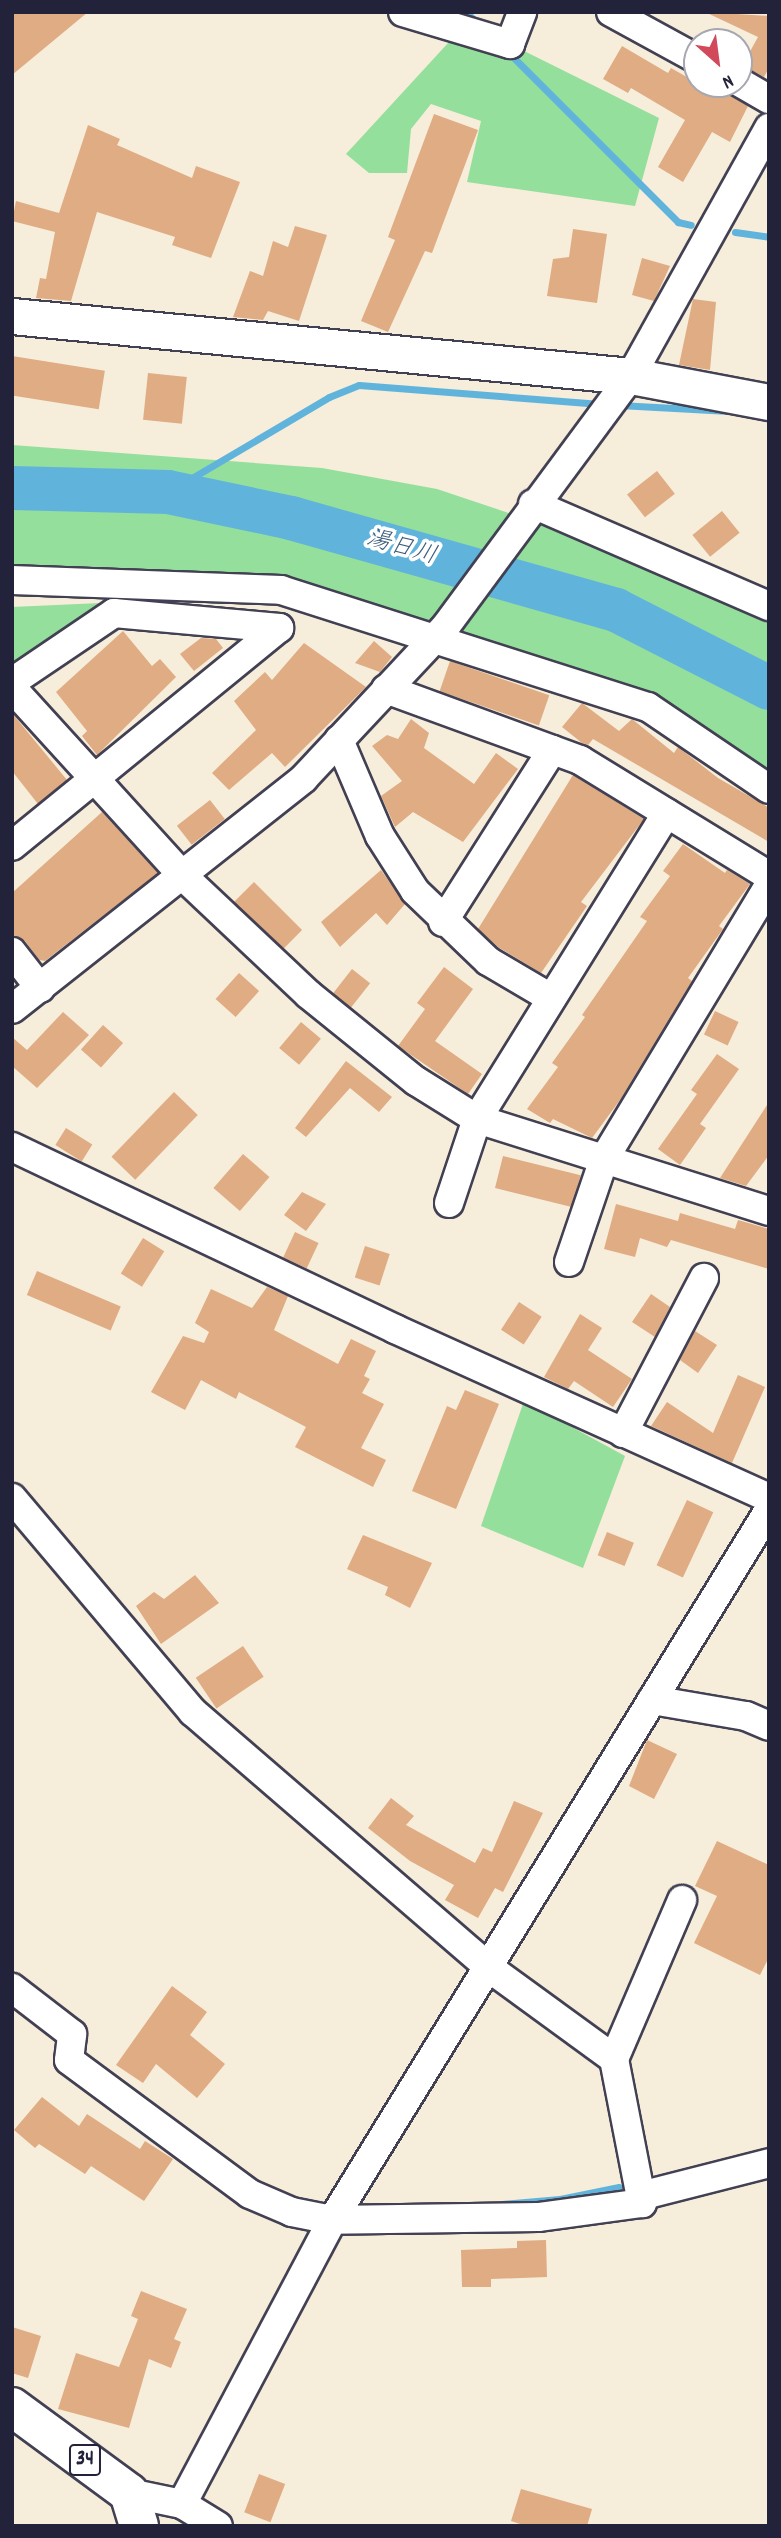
<!DOCTYPE html>
<html>
<head>
<meta charset="utf-8">
<style>
	body { margin:0 }
	#map { position:relative; width:781px; height:2538px; overflow:hidden; background:#f6eddb; font-family:Dekko,"Klee One",sans-serif }
	div>[style] { position:absolute }
	[style*='--x'] { left:calc(var(--x)*1px); top:calc(var(--y)*1px); width:calc(var(--w)*1px); rotate:calc(var(--a)*1deg) }
	.green>* { inset:0; background:#94df9b }
	.stream>* { height:7px; margin:-3.5px; padding:0 3.5px; transform-origin:3.5px; border-radius:3.5px; background:#60b4dc }
	.river>* { height:44px; margin:-22px; padding:0 22px; transform-origin:22px; border-radius:22px; background:#60b4dc }
	.building>* { inset:0; background:#e0ac83; transform-origin:0 0 }
	.roads { filter:drop-shadow(2px 0 #424053) drop-shadow(-2px 0 #424053) drop-shadow(0 2px #424053) drop-shadow(0 -2px #424053) }
	.minor>* { height:28px; margin:-14px; padding:0 14px; transform-origin:14px; border-radius:14px; background:#fff }
	.tertiary>* { height:35px; margin:-17.5px; padding:0 17.5px; transform-origin:17.5px; border-radius:17.5px; background:#fff }
	.primary>* { height:38px; margin:-19px; padding:0 19px; transform-origin:19px; border-radius:19px; background:#fff }
	span { translate:-50% -50%; white-space:nowrap; text-align:center; line-height:1.15; -webkit-text-stroke:7px #fff; paint-order:stroke }
	.shield-label span { padding:2px 5px; background:#fff; border:2px solid; border-radius:5px; -webkit-text-stroke-width:0 }
	.shield-label { font-size:21px; color:#22223b; font-weight:700 }
	.water-label { font-size:24px; color:#3b5c7b; font-style:italic }
	.frame { position:absolute; inset:0; border:14px solid #22223b; pointer-events:none }
	.north { position:absolute; left:683px; top:28px; width:70px; height:70px; box-sizing:border-box; background:#fff; border:2px solid #a7a7b1; border-radius:50%; rotate:152deg; font-size:19px; font-weight:700; line-height:28px; text-align:center; color:#22223b }
	.north::after { content:''; display:block; margin:auto; width:24px; height:32px; background:#d1495b; clip-path:polygon(50% 0,100% 100%,50% 72%,0 100%) }
</style>
</head>
<body>
<div id="map">
	<div class="green">
		<i style="clip-path:polygon(489px 39px,510px 44px,659px 118px,635px 206px,467px 182px,481px 121px,431px 104px,411px 129px,407px 173px,369px 173px,346px 154px,449px 42px)"></i>
		<i style="clip-path:polygon(12px 445px,322px 468px,437px 489px,739px 590px,769px 613px,769px 795px,573px 675px,253px 588px,12px 572px)"></i>
		<i style="clip-path:polygon(101px 603px,12px 672px,12px 607px)"></i>
		<i style="clip-path:polygon(524px 1401px,625px 1456px,583px 1568px,481px 1526px)"></i>
	</div>
	<div class="stream">
		<i style="--x:466;--y:12;--w:14;--a:45"></i>
		<i style="--x:509;--y:53;--w:239;--a:45"></i>
		<i style="--x:678;--y:222;--w:13;--a:13"></i>
		<i style="--x:735;--y:232;--w:34;--a:8"></i>
		<i style="--x:619;--y:405;--w:110;--a:3.1"></i>
		<i style="--x:168;--y:492;--w:187;--a:-30.5"></i>
		<i style="--x:329;--y:397;--w:32;--a:-22"></i>
		<i style="--x:359;--y:385;--w:242;--a:4.5"></i>
		<i style="--x:502;--y:2204;--w:58;--a:-4.9"></i>
		<i style="--x:560;--y:2199;--w:60;--a:-11.5"></i>
	</div>
	<div class="river">
		<i style="--x:12;--y:488;--w:156;--a:1.5"></i>
		<i style="--x:168;--y:492;--w:126;--a:11.9"></i>
		<i style="--x:291;--y:518;--w:338;--a:15.8"></i>
		<i style="--x:616;--y:610;--w:172;--a:27"></i>
	</div>
	<div class="building">
		<i style="clip-path:polygon(12px 12px,88px 12px,12px 75px)"></i>
		<i style="clip-path:polygon(705px 12px,769px 16px,769px 68px,764px 77px,742px 66px,758px 37px)"></i>
		<i style="clip-path:polygon(622px 46px,668px 73px,671px 68px,722px 97px,727px 93px,748px 106px,730px 142px,712px 132px,683px 182px,658px 167px,685px 120px,631px 88px,628px 93px,603px 79px)"></i>
		<i style="clip-path:polygon(434px 114px,478px 130px,432px 253px,425px 251px,388px 332px,361px 321px,395px 240px,388px 237px)"></i>
		<i style="clip-path:polygon(88px 125px,120px 139px,117px 145px,192px 178px,196px 166px,240px 182px,211px 258px,172px 245px,175px 237px,97px 212px,71px 301px,36px 298px,40px 278px,46px 279px,55px 232px,12px 221px,16px 201px,59px 213px)"></i>
		<i style="clip-path:polygon(295px 226px,327px 235px,299px 321px,268px 311px,263px 320px,233px 317px,250px 271px,263px 276px,273px 241px,288px 247px)"></i>
		<i style="clip-path:polygon(573px 229px,607px 234px,597px 303px,547px 296px,553px 259px,569px 257px)"></i>
		<i style="clip-path:polygon(642px 258px,670px 266px,654px 301px,632px 295px)"></i>
		<i style="clip-path:polygon(693px 299px,716px 302px,710px 370px,679px 365px)"></i>
		<i style="left:12px;top:356px;width:94px;height:39px;rotate:9deg"></i>
		<i style="left:148px;top:373px;width:39px;height:47px;rotate:6deg"></i>
		<i style="left:657px;top:471px;width:29px;height:38px;rotate:52deg"></i>
		<i style="left:722px;top:511px;width:28px;height:38px;rotate:51deg"></i>
		<i style="clip-path:polygon(123px 631px,152px 666px,160px 659px,176px 677px,97px 755px,82px 736px,87px 731px,56px 692px)"></i>
		<i style="clip-path:polygon(201px 638px,216px 639px,223px 648px,194px 671px,180px 654px)"></i>
		<i style="clip-path:polygon(374px 641px,392px 657px,380px 672px,355px 663px)"></i>
		<i style="clip-path:polygon(304px 643px,366px 687px,285px 767px,272px 753px,229px 790px,212px 773px,256px 730px,234px 701px,265px 672px,272px 680px)"></i>
		<i style="left:450px;top:661px;width:105px;height:32px;rotate:19deg"></i>
		<i style="clip-path:polygon(582px 703px,619px 731px,632px 719px,674px 753px,678px 747px,718px 778px,763px 804px,769px 808px,769px 842px,593px 739px,588px 745px,582px 743px,562px 727px)"></i>
		<i style="clip-path:polygon(12px 713px,67px 780px,38px 804px,12px 771px)"></i>
		<i style="clip-path:polygon(411px 719px,429px 733px,424px 748px,474px 784px,496px 753px,518px 769px,463px 842px,413px 812px,395px 827px,381px 796px,402px 781px,372px 746px,387px 735px,398px 739px)"></i>
		<i style="clip-path:polygon(573px 775px,644px 819px,581px 902px,587px 906px,541px 973px,498px 947px,478px 929px)"></i>
		<i style="left:210px;top:800px;width:24px;height:42px;rotate:52deg"></i>
		<i style="clip-path:polygon(102px 812px,158px 873px,45px 961px,39px 960px,25px 941px,12px 936px,12px 893px)"></i>
		<i style="clip-path:polygon(683px 844px,725px 873px,727px 870px,750px 884px,719px 926px,723px 929px,688px 978px,692px 981px,620px 1100px,592px 1138px,553px 1119px,550px 1123px,527px 1109px,558px 1067px,552px 1063px,585px 1017px,582px 1015px,647px 921px,640px 917px,670px 876px,663px 871px)"></i>
		<i style="clip-path:polygon(381px 870px,405px 904px,387px 925px,376px 913px,340px 947px,321px 922px)"></i>
		<i style="left:254px;top:882px;width:68px;height:28px;rotate:45deg"></i>
		<i style="clip-path:polygon(444px 967px,473px 989px,435px 1041px,482px 1074px,468px 1094px,398px 1046px,425px 1009px,417px 1003px)"></i>
		<i style="left:352px;top:969px;width:23px;height:31px;rotate:38deg"></i>
		<i style="left:239px;top:973px;width:27px;height:35px;rotate:42deg"></i>
		<i style="left:715px;top:1011px;width:26px;height:26px;rotate:25deg"></i>
		<i style="clip-path:polygon(63px 1012px,89px 1035px,37px 1088px,12px 1066px,12px 1037px,27px 1050px)"></i>
		<i style="left:301px;top:1022px;width:26px;height:34px;rotate:40deg"></i>
		<i style="left:103px;top:1025px;width:27px;height:33px;rotate:42deg"></i>
		<i style="clip-path:polygon(717px 1054px,739px 1069px,700px 1124px,706px 1128px,680px 1165px,658px 1149px,697px 1094px,691px 1090px)"></i>
		<i style="clip-path:polygon(346px 1061px,392px 1097px,379px 1112px,350px 1088px,306px 1137px,295px 1128px)"></i>
		<i style="left:174px;top:1092px;width:33px;height:90px;rotate:44deg"></i>
		<i style="clip-path:polygon(769px 1102px,769px 1155px,746px 1186px,720px 1178px)"></i>
		<i style="left:66px;top:1128px;width:31px;height:20px;rotate:32deg"></i>
		<i style="left:243px;top:1154px;width:35px;height:45px;rotate:41deg"></i>
		<i style="left:503px;top:1156px;width:80px;height:33px;rotate:14deg"></i>
		<i style="clip-path:polygon(302px 1192px,326px 1204px,306px 1231px,284px 1215px)"></i>
		<i style="clip-path:polygon(616px 1204px,678px 1221px,680px 1213px,735px 1229px,738px 1220px,769px 1229px,769px 1269px,671px 1240px,667px 1247px,640px 1238px,635px 1257px,604px 1249px)"></i>
		<i style="left:295px;top:1232px;width:26px;height:28px;rotate:25deg"></i>
		<i style="left:143px;top:1238px;width:25px;height:42px;rotate:32deg"></i>
		<i style="left:365px;top:1246px;width:26px;height:33px;rotate:18deg"></i>
		<i style="left:37px;top:1271px;width:91px;height:26px;rotate:23deg"></i>
		<i style="clip-path:polygon(267px 1287px,288px 1296px,274px 1330px,338px 1364px,351px 1339px,376px 1351px,364px 1376px,370px 1379px,362px 1393px,384px 1404px,361px 1448px,386px 1460px,373px 1487px,295px 1447px,306px 1427px,239px 1392px,236px 1399px,201px 1380px,185px 1410px,151px 1392px,183px 1336px,204px 1343px,209px 1332px,195px 1323px,211px 1289px,252px 1308px)"></i>
		<i style="clip-path:polygon(651px 1294px,670px 1307px,655px 1337px,632px 1322px)"></i>
		<i style="left:519px;top:1302px;width:27px;height:33px;rotate:33deg"></i>
		<i style="clip-path:polygon(580px 1314px,602px 1328px,588px 1350px,632px 1379px,613px 1407px,574px 1381px,568px 1389px,544px 1377px)"></i>
		<i style="clip-path:polygon(695px 1331px,717px 1345px,698px 1373px,680px 1360px)"></i>
		<i style="clip-path:polygon(738px 1375px,765px 1387px,732px 1463px,651px 1426px,667px 1402px,713px 1433px)"></i>
		<i style="clip-path:polygon(465px 1390px,499px 1404px,456px 1509px,412px 1491px,447px 1406px,456px 1410px)"></i>
		<i style="left:687px;top:1500px;width:29px;height:72px;rotate:25deg"></i>
		<i style="left:607px;top:1532px;width:29px;height:25px;rotate:22deg"></i>
		<i style="clip-path:polygon(363px 1535px,432px 1563px,410px 1608px,385px 1595px,388px 1587px,347px 1569px)"></i>
		<i style="clip-path:polygon(195px 1575px,219px 1603px,161px 1644px,136px 1606px,154px 1592px,164px 1599px)"></i>
		<i style="left:243px;top:1646px;width:37px;height:57px;rotate:56deg"></i>
		<i style="clip-path:polygon(647px 1740px,677px 1754px,654px 1799px,629px 1786px)"></i>
		<i style="clip-path:polygon(391px 1798px,414px 1816px,406px 1825px,475px 1863px,483px 1848px,492px 1852px,514px 1801px,543px 1813px,503px 1892px,495px 1888px,478px 1918px,445px 1900px,454px 1885px,410px 1861px,368px 1828px)"></i>
		<i style="clip-path:polygon(717px 1841px,769px 1865px,769px 1957px,760px 1975px,694px 1943px,717px 1896px,695px 1886px)"></i>
		<i style="clip-path:polygon(172px 1986px,207px 2012px,190px 2035px,225px 2064px,197px 2098px,156px 2064px,143px 2083px,116px 2065px)"></i>
		<i style="clip-path:polygon(42px 2097px,79px 2126px,87px 2114px,140px 2149px,145px 2141px,173px 2159px,144px 2201px,91px 2166px,85px 2174px,39px 2144px,35px 2148px,14px 2130px)"></i>
		<i style="clip-path:polygon(546px 2240px,547px 2277px,491px 2279px,491px 2287px,462px 2287px,461px 2250px,517px 2248px,517px 2241px)"></i>
		<i style="clip-path:polygon(141px 2291px,187px 2309px,174px 2339px,181px 2342px,171px 2368px,149px 2359px,129px 2428px,58px 2409px,76px 2353px,119px 2367px,138px 2319px,131px 2316px)"></i>
		<i style="clip-path:polygon(12px 2327px,41px 2336px,28px 2378px,12px 2373px)"></i>
		<i style="left:259px;top:2474px;width:28px;height:41px;rotate:21deg"></i>
		<i style="clip-path:polygon(521px 2489px,592px 2509px,587px 2526px,526px 2526px,511px 2521px)"></i>
	</div>
	<div class="roads">
		<div class="minor">
			<i style="--x:403;--y:12;--w:112;--a:16.7"></i>
			<i style="--x:510;--y:44;--w:34;--a:-69"></i>
			<i style="--x:611;--y:12;--w:98;--a:28.7"></i>
			<i style="--x:739;--y:82;--w:34;--a:30"></i>
			<i style="--x:533;--y:504;--w:257;--a:23.4"></i>
			<i style="--x:12;--y:580;--w:269;--a:2.1"></i>
			<i style="--x:281;--y:590;--w:385;--a:17.7"></i>
			<i style="--x:648;--y:707;--w:146;--a:34.1"></i>
			<i style="--x:12;--y:682;--w:123;--a:-34.1"></i>
			<i style="--x:114;--y:613;--w:166;--a:5.2"></i>
			<i style="--x:279;--y:628;--w:345;--a:140.8"></i>
			<i style="--x:12;--y:688;--w:256;--a:47.7"></i>
			<i style="--x:184;--y:877;--w:170;--a:43.3"></i>
			<i style="--x:308;--y:994;--w:139;--a:38.9"></i>
			<i style="--x:416;--y:1081;--w:72;--a:31.9"></i>
			<i style="--x:477;--y:1119;--w:306;--a:17.5"></i>
			<i style="--x:386;--y:689;--w:207;--a:20.1"></i>
			<i style="--x:580;--y:760;--w:222;--a:31.5"></i>
			<i style="--x:339;--y:740;--w:104;--a:66.9"></i>
			<i style="--x:380;--y:836;--w:65;--a:57.5"></i>
			<i style="--x:415;--y:891;--w:101;--a:43.8"></i>
			<i style="--x:488;--y:961;--w:71;--a:30.5"></i>
			<i style="--x:443;--y:922;--w:204;--a:-57.6"></i>
			<i style="--x:12;--y:952;--w:46;--a:52.1"></i>
			<i style="--x:12;--y:1009;--w:372;--a:-38.3"></i>
			<i style="--x:304;--y:778;--w:208;--a:-46.9"></i>
			<i style="--x:446;--y:626;--w:311;--a:-53.5"></i>
			<i style="--x:631;--y:376;--w:284;--a:-60.9"></i>
			<i style="--x:12;--y:1147;--w:424;--a:25.4"></i>
			<i style="--x:395;--y:1329;--w:410;--a:24.3"></i>
			<i style="--x:449;--y:1203;--w:89;--a:-71.6"></i>
			<i style="--x:477;--y:1119;--w:360;--a:-58.2"></i>
			<i style="--x:569;--y:1262;--w:109;--a:-71.2"></i>
			<i style="--x:604;--y:1159;--w:320;--a:-58.9"></i>
			<i style="--x:623;--y:1433;--w:175;--a:-62.4"></i>
			<i style="--x:12;--y:1498;--w:280;--a:49.8"></i>
			<i style="--x:193;--y:1712;--w:390;--a:40.8"></i>
			<i style="--x:488;--y:1967;--w:156;--a:36.1"></i>
			<i style="--x:614;--y:2059;--w:147;--a:79"></i>
			<i style="--x:642;--y:2203;--w:105;--a:172.3"></i>
			<i style="--x:538;--y:2217;--w:206;--a:179.2"></i>
			<i style="--x:332;--y:2220;--w:41;--a:-168.7"></i>
			<i style="--x:292;--y:2212;--w:46;--a:-156.8"></i>
			<i style="--x:250;--y:2194;--w:225;--a:-143.5"></i>
			<i style="--x:69;--y:2060;--w:26;--a:-83"></i>
			<i style="--x:72;--y:2034;--w:76;--a:-142.5"></i>
			<i style="--x:652;--y:1700;--w:95;--a:9.7"></i>
			<i style="--x:746;--y:1716;--w:25;--a:23"></i>
			<i style="--x:614;--y:2059;--w:173;--a:-66.8"></i>
			<i style="--x:640;--y:2196;--w:133;--a:-14.3"></i>
			<i style="--x:129;--y:2493;--w:54;--a:11.7"></i>
			<i style="--x:182;--y:2504;--w:42;--a:31.4"></i>
			<i style="--x:182;--y:2504;--w:323;--a:-62.1"></i>
			<i style="--x:333;--y:2219;--w:832;--a:-58.41"></i>
		</div>
		<div class="tertiary">
			<i style="--x:12;--y:316;--w:622;--a:5.54"></i>
			<i style="--x:631;--y:376;--w:140;--a:10.7"></i>
		</div>
		<div class="primary">
			<i style="--x:12;--y:2407;--w:145;--a:36.3"></i>
			<i style="--x:129;--y:2493;--w:34;--a:73"></i>
		</div>
	</div>
	<div class="shield-label">
		<span style="left:85px;top:2460px">34</span>
	</div>
	<div class="water-label">
		<span style="left:401px;top:549px;rotate:16deg">湯日川</span>
	</div>
	<div class="frame"></div>
	<div class="north">N</div>
</div>
</body>
</html>
